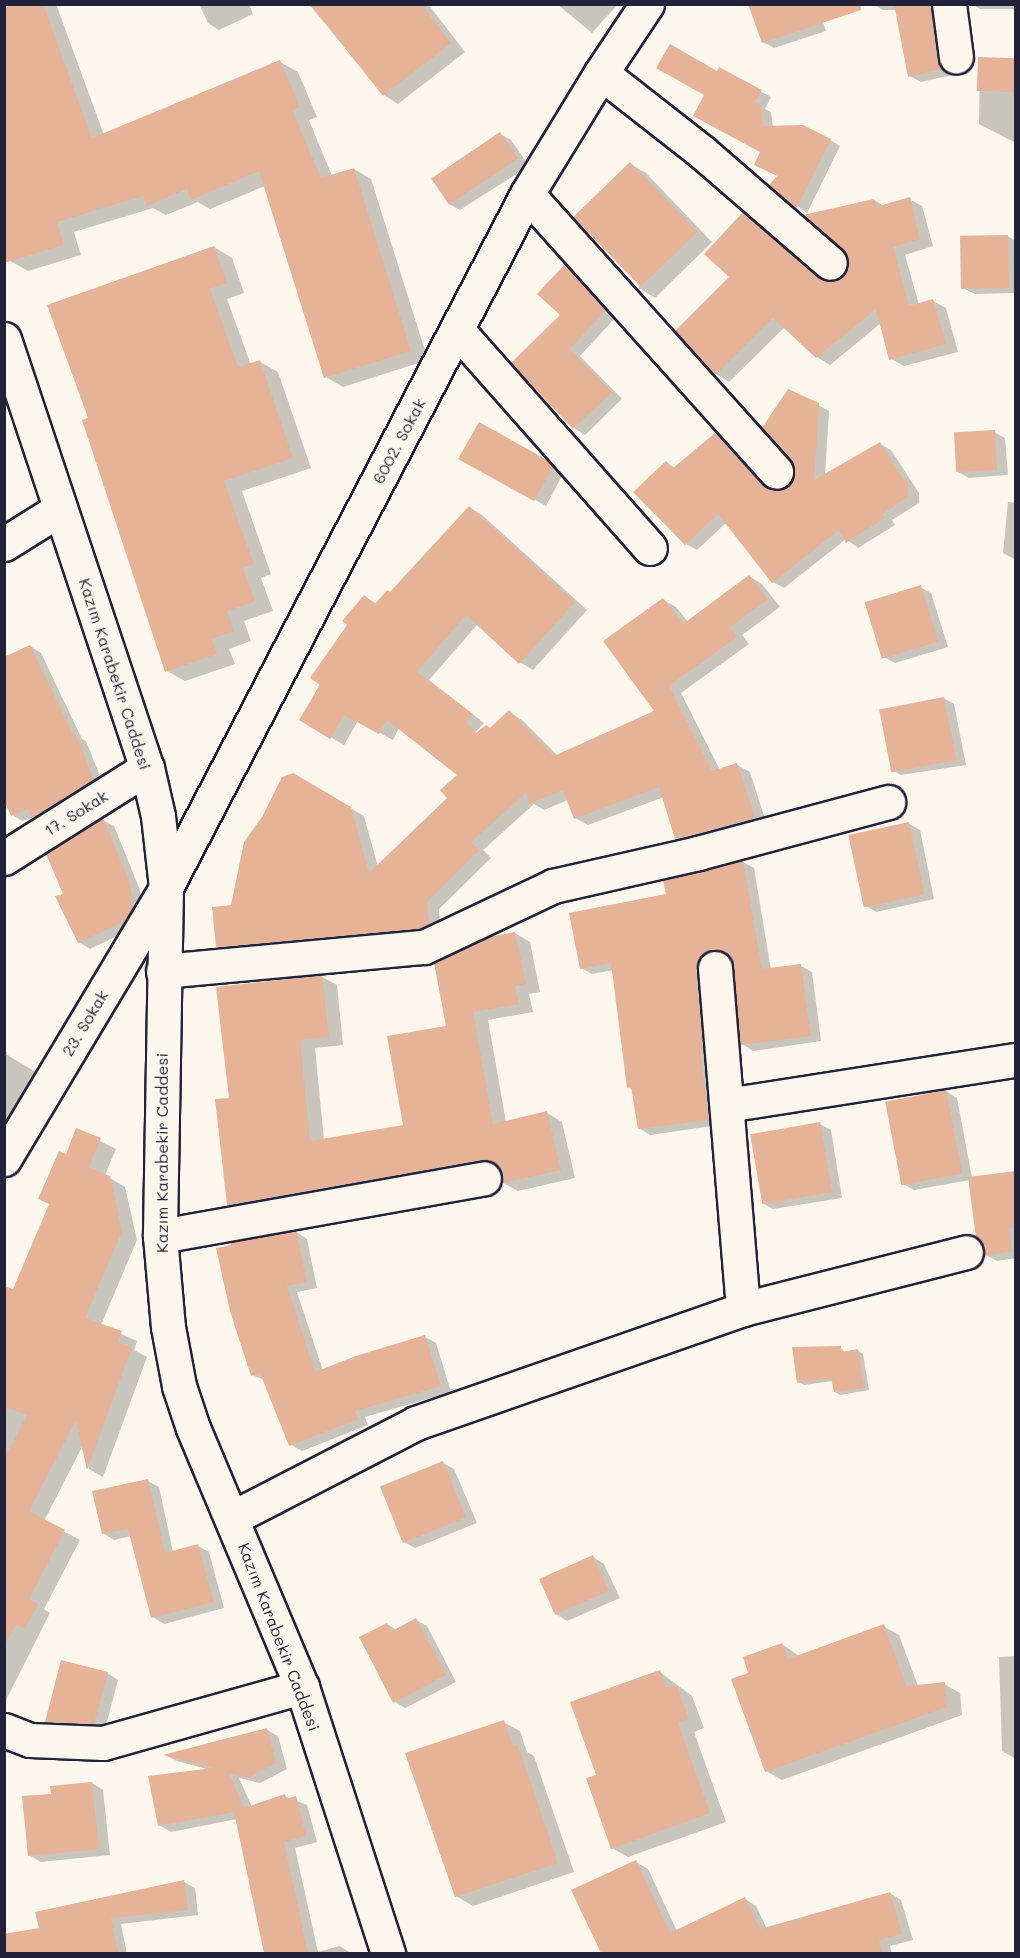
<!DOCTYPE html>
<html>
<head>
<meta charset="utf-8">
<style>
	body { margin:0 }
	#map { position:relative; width:1020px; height:1958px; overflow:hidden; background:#fbf7ec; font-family:Mali,sans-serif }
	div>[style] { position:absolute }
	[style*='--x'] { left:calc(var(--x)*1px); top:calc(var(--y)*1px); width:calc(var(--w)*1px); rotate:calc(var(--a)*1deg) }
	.shadow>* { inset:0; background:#0003 }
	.building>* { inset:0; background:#e6b399; transform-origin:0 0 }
	.roads { filter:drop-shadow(2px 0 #22223b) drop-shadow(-2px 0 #22223b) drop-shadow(0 2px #22223b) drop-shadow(0 -2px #22223b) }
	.street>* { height:33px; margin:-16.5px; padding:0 16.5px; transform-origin:16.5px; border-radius:16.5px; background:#fbf7ec }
	.secondary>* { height:33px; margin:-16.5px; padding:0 16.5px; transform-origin:16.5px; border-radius:16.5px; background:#fbf7ec }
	span { translate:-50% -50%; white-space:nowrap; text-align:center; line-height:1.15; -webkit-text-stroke:4.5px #fbf7ec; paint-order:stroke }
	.street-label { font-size:16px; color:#22223b }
	.frame { position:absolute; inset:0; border:6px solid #22223b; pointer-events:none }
</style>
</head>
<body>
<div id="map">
	<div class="shadow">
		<i style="clip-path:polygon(4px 4px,56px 4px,104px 135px,280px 62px,298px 72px,317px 117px,309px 120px,332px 176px,354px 169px,371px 179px,428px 360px,343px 387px,326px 377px,265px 186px,210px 209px,198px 202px,166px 215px,153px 208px,74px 232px,81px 255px,28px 271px,10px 261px)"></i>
		<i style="clip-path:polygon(199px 4px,249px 4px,253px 14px,219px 30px,208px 23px)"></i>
		<i style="clip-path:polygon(309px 4px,428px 4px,465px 52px,398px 104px,384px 95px)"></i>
		<i style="clip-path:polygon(557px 4px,618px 4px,592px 33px)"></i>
		<i style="clip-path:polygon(817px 4px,826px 31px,774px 48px,763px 42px)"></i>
		<i style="clip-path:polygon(873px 4px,942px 4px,948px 67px,952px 75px,921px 82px,910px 76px,896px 10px,883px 10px)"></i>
		<i style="clip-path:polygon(972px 4px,1016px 4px,1016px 9px,980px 9px)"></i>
		<i style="clip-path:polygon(980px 59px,1016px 59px,1016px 143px,979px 124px)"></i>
		<i style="clip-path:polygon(720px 69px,771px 97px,765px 109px,771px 112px,773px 128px,830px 140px,840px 146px,807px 213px,771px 185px,779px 176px,718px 73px)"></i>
		<i style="clip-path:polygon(500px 134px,511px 140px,529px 166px,460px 210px,449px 204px,433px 178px)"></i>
		<i style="clip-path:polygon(630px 164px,646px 173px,712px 242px,655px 298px,639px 288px)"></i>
		<i style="clip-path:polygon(909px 199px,922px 206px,933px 246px,905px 255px,919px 305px,933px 301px,946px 308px,958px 352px,904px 366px,891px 359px,881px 323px,830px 365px,817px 357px,785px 327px,729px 382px,716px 374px,743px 214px,756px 222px,827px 283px,836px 282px,845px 277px,874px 200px,884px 206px)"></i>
		<i style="clip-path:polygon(1007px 236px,1016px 241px,1016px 293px,975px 294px,963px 288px)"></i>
		<i style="clip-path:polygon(214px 247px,232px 258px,244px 293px,227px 299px,251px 365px,260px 362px,278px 372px,311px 468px,242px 491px,271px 574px,261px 578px,273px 611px,244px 621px,251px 641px,229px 649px,235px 664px,185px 681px,167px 671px,90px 419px)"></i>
		<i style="clip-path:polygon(565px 266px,576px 272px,616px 317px,580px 356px,622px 399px,585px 435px,574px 428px,513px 363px,562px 315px)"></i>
		<i style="clip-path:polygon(818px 405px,829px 411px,825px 476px,880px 444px,891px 450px,919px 493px,919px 503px,892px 520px,895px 525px,858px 548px,846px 539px,784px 588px,773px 582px,726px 523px,697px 550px,686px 544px,666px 463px,675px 468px,716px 434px,727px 441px,772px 492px,780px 492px,789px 487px,795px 478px)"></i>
		<i style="clip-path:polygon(479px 424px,558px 468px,563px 474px,546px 506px,460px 459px)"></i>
		<i style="clip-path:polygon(994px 432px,1005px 438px,1008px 475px,969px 478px,958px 472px)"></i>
		<i style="clip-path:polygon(1008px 502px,1016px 503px,1016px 560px,1003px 553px)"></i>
		<i style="clip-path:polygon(470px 508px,482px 515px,587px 610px,533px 670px,520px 662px,478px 624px,429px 680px,484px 723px,474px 734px,491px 730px,509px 712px,522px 720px,558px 756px,656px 711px,663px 600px,676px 607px,688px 622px,749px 576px,762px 584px,780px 607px,742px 635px,749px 644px,681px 693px,720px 770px,737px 765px,750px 772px,767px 825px,690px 845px,676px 838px,664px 797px,588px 825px,575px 818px,568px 800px,544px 810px,534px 804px,483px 850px,491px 858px,439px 909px,441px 931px,230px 954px,218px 946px,233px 906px,293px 774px,364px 816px,378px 867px,449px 798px,459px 775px,399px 728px,393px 740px,358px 721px,344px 745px,301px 720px,365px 597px,377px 604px,391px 594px)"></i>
		<i style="clip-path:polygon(920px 587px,931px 593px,948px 647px,895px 663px,884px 657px)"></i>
		<i style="clip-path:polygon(30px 646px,41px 653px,82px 739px,86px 741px,104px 786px,44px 824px,33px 817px,23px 821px,12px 815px)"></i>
		<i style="clip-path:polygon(943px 698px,954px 704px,966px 765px,901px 775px,890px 769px)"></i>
		<i style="clip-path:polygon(103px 820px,114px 826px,140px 890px,144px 913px,136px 927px,90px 949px,79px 942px,65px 894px)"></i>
		<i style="clip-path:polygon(909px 824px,920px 830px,934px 899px,876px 912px,865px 905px)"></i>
		<i style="clip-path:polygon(743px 862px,754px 868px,771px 970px,801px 966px,812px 972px,821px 1041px,753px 1051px,742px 1044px,732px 957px,726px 955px,716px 958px,719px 1125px,650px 1135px,639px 1128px,633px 1090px,628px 1087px,614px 970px,592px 974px,581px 968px,667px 895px)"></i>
		<i style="clip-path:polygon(515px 933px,530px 942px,540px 992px,529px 994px,533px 1012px,488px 1020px,506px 1122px,547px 1113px,562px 1122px,575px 1178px,518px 1191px,503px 1183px,504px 1174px,501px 1168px,497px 1167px,243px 1213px,228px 1204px,230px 1099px,322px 977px,337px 985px,343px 1045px,315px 1048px,324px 1140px,404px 1126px,448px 1027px)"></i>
		<i style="clip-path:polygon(4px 1053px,42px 1076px,14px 1122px,4px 1118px)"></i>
		<i style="clip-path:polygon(946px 1091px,957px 1098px,972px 1178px,1016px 1172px,1016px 1258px,997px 1261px,986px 1255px,970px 1180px,914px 1190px,903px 1184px)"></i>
		<i style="clip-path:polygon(820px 1124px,831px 1130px,842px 1198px,773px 1209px,762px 1203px)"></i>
		<i style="clip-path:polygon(77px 1130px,116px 1149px,105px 1175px,125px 1187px,137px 1240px,101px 1325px,137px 1341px,134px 1350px,147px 1357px,103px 1477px,89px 1469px,83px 1445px,44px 1521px,80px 1540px,44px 1609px,50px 1613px,4px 1704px,4px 1287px,14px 1291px,51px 1205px)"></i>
		<i style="clip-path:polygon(296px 1232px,307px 1239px,317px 1288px,297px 1292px,323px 1371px,425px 1337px,436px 1343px,451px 1392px,365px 1417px,368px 1425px,302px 1451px,291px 1445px,265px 1380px,252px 1375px)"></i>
		<i style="clip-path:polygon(841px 1348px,846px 1353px,858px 1351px,863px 1354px,869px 1390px,840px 1395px,835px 1392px,833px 1381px,804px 1385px,799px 1382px)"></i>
		<i style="clip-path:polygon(443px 1463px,454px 1469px,477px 1523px,415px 1548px,404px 1542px)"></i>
		<i style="clip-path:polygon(148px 1481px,159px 1487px,173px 1552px,198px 1546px,209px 1552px,224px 1608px,164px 1624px,153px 1617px,131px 1536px,114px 1540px,103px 1533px)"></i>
		<i style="clip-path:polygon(593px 1557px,604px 1564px,620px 1598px,567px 1621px,556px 1614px)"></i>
		<i style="clip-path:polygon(416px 1620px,427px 1626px,456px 1682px,405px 1708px,394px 1701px,387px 1624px,397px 1630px)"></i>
		<i style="clip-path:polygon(883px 1626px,899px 1635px,918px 1686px,944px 1684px,960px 1693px,962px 1715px,782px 1780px,766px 1771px,750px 1674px,782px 1644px,799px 1656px)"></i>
		<i style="clip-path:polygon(1016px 1656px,1016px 1759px,1002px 1751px,999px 1657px)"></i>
		<i style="clip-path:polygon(660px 1672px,692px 1696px,704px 1728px,694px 1732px,726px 1822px,628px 1857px,612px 1848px,598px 1776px)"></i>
		<i style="clip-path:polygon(107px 1673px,118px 1680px,105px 1729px,58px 1727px,47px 1721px)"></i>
		<i style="clip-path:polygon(503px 1722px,520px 1731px,527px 1752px,534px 1756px,574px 1872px,473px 1906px,456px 1896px)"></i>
		<i style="clip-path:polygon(267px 1730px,278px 1736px,287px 1769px,260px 1783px,239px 1778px,252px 1807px,284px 1796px,307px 1805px,317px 1842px,295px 1848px,318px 1952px,340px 1946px,352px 1954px,265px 1954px,237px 1819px,171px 1832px,159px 1825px,210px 1770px,177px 1761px,167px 1756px)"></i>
		<i style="clip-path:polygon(92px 1783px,103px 1790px,110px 1855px,41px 1862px,29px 1855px,53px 1795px,52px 1788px)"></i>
		<i style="clip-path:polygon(636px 1862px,648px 1869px,677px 1931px,745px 1899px,756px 1906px,767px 1929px,890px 1893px,901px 1900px,913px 1940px,890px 1946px,892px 1954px,602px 1954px,573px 1891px)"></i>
		<i style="clip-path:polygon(184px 1882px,195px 1888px,198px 1915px,121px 1924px,127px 1954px,4px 1954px,4px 1936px,41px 1930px)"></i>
	</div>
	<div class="building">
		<i style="clip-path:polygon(4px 4px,43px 4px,92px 138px,280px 60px,300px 107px,292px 110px,321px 178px,354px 168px,411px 351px,324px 378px,259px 171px,191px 200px,187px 189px,147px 206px,143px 196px,57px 222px,64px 245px,4px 263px)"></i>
		<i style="clip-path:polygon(310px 4px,421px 4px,451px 43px,383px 96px)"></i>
		<i style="clip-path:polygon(748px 4px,860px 4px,861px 10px,762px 43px)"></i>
		<i style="clip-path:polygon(894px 4px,931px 4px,937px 59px,942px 69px,908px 77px)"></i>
		<i style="clip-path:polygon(670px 44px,717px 71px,719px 67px,762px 90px,755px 102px,761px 105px,763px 126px,803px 125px,831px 139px,796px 209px,769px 185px,777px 176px,754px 165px,760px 152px,693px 116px,704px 95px,656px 68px)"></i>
		<i style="left:978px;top:57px;width:38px;height:34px;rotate:2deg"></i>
		<i style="left:500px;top:132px;width:32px;height:83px;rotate:56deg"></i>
		<i style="left:630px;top:162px;width:97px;height:79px;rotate:46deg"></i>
		<i style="clip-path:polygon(910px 197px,920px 239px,893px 247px,909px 306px,933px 299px,946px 344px,889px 360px,876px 309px,816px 358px,773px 318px,715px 375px,675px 331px,729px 277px,704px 254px,743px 212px,818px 277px,826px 281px,836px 281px,844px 276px,848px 267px,847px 256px,803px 215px,874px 199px,876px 207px)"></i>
		<i style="left:1008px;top:235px;width:53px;height:48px;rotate:89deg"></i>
		<i style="clip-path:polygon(214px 246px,227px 283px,210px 289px,238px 367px,260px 360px,293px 458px,224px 481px,254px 564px,243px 568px,255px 601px,227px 611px,234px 631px,212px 639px,217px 654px,165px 672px,82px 420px,88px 418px,47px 305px)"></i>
		<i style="clip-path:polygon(565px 264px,606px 310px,570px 349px,612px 392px,573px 429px,511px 363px,560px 315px,537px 294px)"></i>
		<i style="clip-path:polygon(788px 389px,819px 403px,814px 480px,880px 442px,908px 486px,908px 497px,882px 514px,885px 518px,846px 543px,839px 530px,772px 583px,718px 514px,685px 545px,633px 492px,666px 461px,673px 468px,715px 433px,762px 485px,771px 490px,779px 490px,788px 486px,794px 477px,794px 468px,762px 428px)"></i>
		<i style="clip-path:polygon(479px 422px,547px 460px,553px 467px,534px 501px,458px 459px)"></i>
		<i style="left:995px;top:430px;width:40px;height:41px;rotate:87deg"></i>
		<i style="clip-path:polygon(469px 506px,575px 602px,519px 664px,466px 615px,417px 672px,473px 714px,466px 722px,476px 733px,486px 725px,490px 728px,509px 710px,554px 756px,654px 711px,603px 641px,663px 598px,683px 624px,749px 575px,768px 599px,730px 627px,737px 637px,669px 686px,712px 771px,737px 763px,755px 818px,675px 839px,659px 787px,574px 819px,563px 790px,530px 804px,526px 793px,471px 842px,479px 850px,427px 902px,429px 924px,419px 929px,216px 947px,212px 907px,231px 905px,244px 842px,262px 817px,282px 777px,293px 773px,351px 807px,369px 873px,447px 798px,440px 790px,457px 775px,387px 720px,379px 734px,344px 715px,330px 739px,299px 720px,320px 685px,310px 678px,347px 625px,342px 621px,364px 595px,375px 604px,387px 590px,390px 592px)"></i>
		<i style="left:921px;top:585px;width:59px;height:59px;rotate:73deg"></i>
		<i style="clip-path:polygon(30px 645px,73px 734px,75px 733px,94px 779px,32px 818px,28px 809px,11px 816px,4px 800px,4px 657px)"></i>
		<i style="left:944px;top:697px;width:64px;height:66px;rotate:79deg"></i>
		<i style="clip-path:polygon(103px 818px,130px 883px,133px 907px,125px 921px,78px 943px,55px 896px,63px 894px,46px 854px)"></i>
		<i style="left:909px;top:822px;width:74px;height:62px;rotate:78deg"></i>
		<i style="clip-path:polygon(743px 860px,762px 969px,801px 964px,811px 1036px,740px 1045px,731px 958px,722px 951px,714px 949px,705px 952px,698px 959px,696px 970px,703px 1050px,700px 1050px,709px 1120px,638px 1129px,631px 1087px,627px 1088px,611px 963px,580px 969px,569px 913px,666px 894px,663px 881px)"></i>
		<i style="clip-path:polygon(515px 932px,526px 984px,515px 986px,519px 1004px,473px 1012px,493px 1124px,547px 1111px,561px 1170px,502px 1183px,502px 1174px,498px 1166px,490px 1160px,481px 1160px,227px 1205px,215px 1099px,229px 1098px,216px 987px,322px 975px,329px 1037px,300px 1040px,310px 1141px,403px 1125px,387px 1036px,446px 1026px,434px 963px,489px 937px)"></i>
		<i style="left:946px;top:1090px;width:85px;height:62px;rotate:79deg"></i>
		<i style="left:820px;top:1122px;width:71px;height:71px;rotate:80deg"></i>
		<i style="clip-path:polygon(76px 1128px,101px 1138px,89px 1167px,110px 1176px,122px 1231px,85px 1318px,122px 1331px,118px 1342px,132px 1347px,87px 1470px,76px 1420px,29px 1511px,65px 1530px,29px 1599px,38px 1604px,25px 1629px,16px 1625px,4px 1646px,4px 1459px,27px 1415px,4px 1407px,4px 1286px,13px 1289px,49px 1204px,38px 1199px,59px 1151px,66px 1154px)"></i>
		<i style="clip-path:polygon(1016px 1171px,1016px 1227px,1009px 1228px,1012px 1251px,984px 1256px,984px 1247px,976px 1237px,968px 1177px)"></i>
		<i style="clip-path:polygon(296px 1231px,307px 1282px,287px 1286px,315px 1372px,356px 1356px,425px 1335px,441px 1386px,355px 1411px,358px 1419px,289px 1446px,260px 1373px,251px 1376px,230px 1311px,216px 1248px,231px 1245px,230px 1242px)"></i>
		<i style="clip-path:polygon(841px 1346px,841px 1352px,858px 1349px,864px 1388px,834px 1392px,831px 1378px,797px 1383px,792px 1347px)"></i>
		<i style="left:443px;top:1461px;width:61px;height:68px;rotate:68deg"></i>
		<i style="clip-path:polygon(148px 1479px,165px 1553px,198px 1544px,214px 1602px,151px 1618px,128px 1529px,102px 1534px,92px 1491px)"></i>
		<i style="left:593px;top:1555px;width:39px;height:59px;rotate:66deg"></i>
		<i style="clip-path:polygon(416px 1618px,446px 1675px,393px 1703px,359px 1637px,387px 1623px,392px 1631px)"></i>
		<i style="clip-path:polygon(884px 1624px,906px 1686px,945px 1682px,947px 1707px,765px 1772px,731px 1679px,748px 1673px,743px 1657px,782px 1643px,788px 1659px)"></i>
		<i style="clip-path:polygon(61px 1660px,108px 1672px,94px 1724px,45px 1722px)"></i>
		<i style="clip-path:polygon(660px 1670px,666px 1688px,676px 1685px,689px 1719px,678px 1723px,710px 1813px,611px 1849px,586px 1778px,596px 1775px,570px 1702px)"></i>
		<i style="clip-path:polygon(504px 1720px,513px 1747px,518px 1745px,558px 1863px,455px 1897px,405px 1753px)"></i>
		<i style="clip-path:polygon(267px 1728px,276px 1763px,248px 1778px,229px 1773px,244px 1808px,285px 1794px,286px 1799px,296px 1796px,306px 1836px,284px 1842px,308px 1953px,264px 1953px,234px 1812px,158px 1826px,148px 1776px,213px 1768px,163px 1755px)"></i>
		<i style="clip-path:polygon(92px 1782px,99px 1849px,28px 1856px,22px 1796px,51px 1794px,50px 1786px)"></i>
		<i style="clip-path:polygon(636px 1860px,670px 1933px,745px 1897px,760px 1929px,890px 1892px,902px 1934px,879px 1940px,883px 1953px,601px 1953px,571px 1890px)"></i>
		<i style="clip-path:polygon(184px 1880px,188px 1910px,111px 1918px,118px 1953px,4px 1953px,4px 1934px,39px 1928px,35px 1912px)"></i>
	</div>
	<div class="roads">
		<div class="street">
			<i style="--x:949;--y:4;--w:53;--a:82.5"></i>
			<i style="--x:601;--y:73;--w:128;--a:38"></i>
			<i style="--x:702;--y:152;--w:169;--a:40.9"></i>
			<i style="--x:527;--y:194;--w:373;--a:48.1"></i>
			<i style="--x:457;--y:330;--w:291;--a:48.5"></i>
			<i style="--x:4;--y:339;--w:452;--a:71.6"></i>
			<i style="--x:147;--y:768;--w:49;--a:77.1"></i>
			<i style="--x:158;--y:816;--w:71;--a:83.6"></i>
			<i style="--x:166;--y:887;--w:349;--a:91"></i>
			<i style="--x:160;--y:1236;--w:91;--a:85"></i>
			<i style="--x:168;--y:1327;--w:60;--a:79.4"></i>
			<i style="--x:179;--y:1386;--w:44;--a:71.6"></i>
			<i style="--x:193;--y:1428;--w:281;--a:67.2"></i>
			<i style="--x:302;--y:1687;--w:281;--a:72.1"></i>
			<i style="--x:4;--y:544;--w:66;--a:-32"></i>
			<i style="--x:4;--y:858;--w:169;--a:-32.2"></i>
			<i style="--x:715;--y:968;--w:342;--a:85.3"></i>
			<i style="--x:163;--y:971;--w:262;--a:-5.3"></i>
			<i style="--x:424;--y:947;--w:143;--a:-25.3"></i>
			<i style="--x:553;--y:886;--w:149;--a:-12.8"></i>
			<i style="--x:698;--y:853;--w:197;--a:-15"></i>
			<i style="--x:727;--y:1105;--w:292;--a:-8.9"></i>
			<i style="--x:4;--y:1159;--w:313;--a:-59.1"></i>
			<i style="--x:160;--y:1236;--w:329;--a:-10.1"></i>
			<i style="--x:232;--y:1518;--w:207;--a:-27.3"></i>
			<i style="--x:416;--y:1423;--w:346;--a:-19.2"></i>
			<i style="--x:743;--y:1309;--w:230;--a:-14.3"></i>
			<i style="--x:4;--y:1730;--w:28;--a:21"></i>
			<i style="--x:30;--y:1740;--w:73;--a:2.4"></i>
			<i style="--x:103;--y:1743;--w:207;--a:-15.7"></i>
		</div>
		<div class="secondary">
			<i style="--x:166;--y:887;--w:781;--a:-62.48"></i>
			<i style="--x:527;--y:194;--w:142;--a:-58.6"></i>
			<i style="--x:601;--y:73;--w:83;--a:-56.3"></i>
		</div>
	</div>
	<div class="street-label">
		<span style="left:399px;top:441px;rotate:-62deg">6002. Sokak</span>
		<span style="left:115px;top:674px;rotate:72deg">Kazım Karabekir Caddesi</span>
		<span style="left:76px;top:813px;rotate:-32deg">17. Sokak</span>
		<span style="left:85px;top:1023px;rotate:-59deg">23. Sokak</span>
		<span style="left:162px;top:1153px;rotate:-90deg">Kazım Karabekir Caddesi</span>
		<span style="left:279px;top:1637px;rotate:69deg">Kazım Karabekir Caddesi</span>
	</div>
	<div class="frame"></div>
</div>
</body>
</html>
